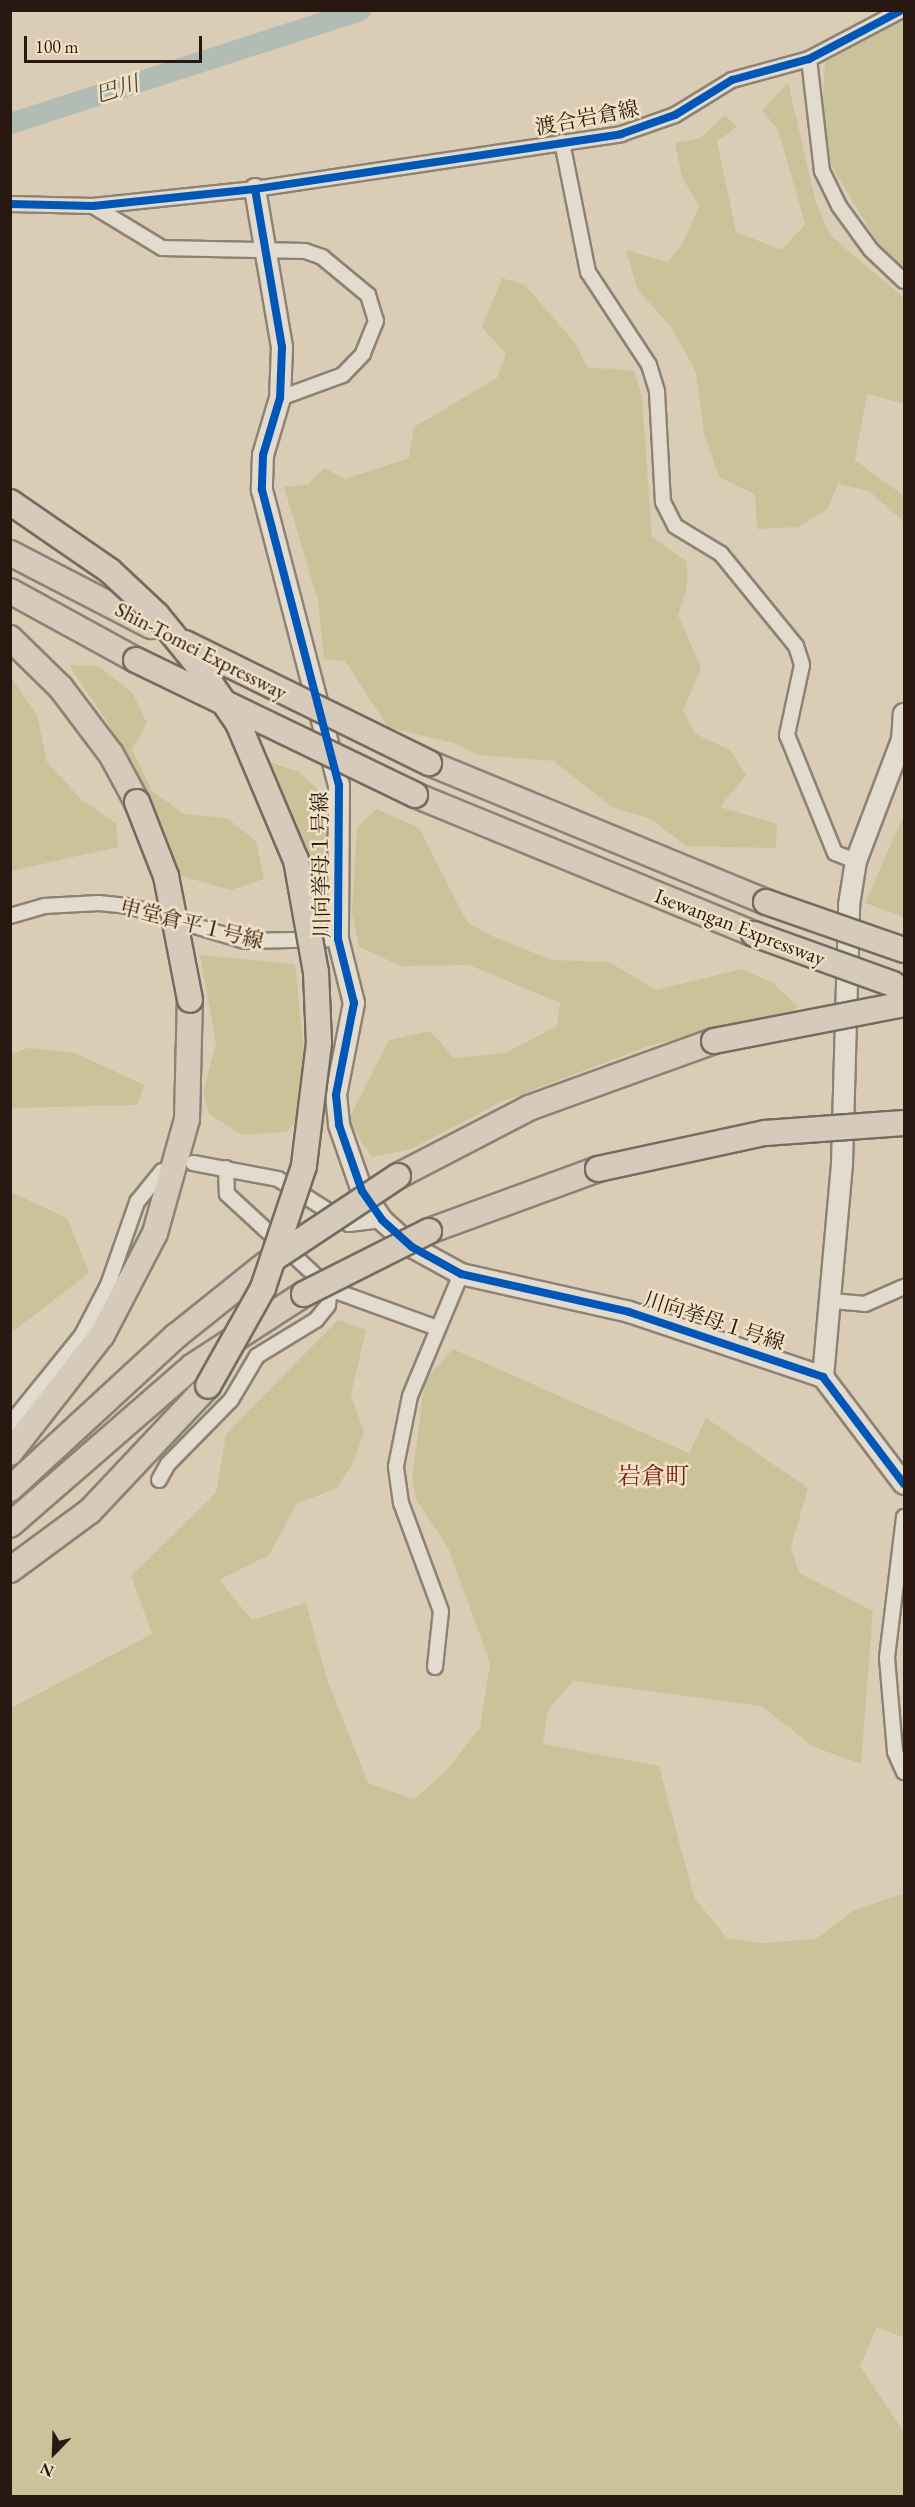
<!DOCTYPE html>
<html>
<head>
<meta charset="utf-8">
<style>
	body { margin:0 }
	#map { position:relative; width:915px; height:2507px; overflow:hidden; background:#dbcdb5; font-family:"EB Garamond","Noto Serif JP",serif }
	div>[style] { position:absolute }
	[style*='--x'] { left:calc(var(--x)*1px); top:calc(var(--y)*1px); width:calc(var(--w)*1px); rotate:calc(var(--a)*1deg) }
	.green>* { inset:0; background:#cac39a }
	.river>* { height:21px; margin:-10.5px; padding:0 10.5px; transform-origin:10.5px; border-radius:10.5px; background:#b0bcb4 }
	.roads { filter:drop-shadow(2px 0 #8d8375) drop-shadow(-2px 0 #8d8375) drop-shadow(0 2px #8d8375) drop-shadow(0 -2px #8d8375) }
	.street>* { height:14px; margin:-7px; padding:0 7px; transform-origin:7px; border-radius:7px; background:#e2dbce }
	.secondary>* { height:20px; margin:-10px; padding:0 10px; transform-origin:10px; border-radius:10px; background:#e2dbce }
	.highway>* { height:24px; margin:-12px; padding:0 12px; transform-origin:12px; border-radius:12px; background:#d6cbba }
	.bridges { filter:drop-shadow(2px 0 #756b5f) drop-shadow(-2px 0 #756b5f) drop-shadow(0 2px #756b5f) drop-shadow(0 -2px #756b5f) }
	.highway-bridge>* { height:24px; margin:-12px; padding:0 12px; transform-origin:12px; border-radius:12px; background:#d6cbba }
	.cycleway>* { height:8px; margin:-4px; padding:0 4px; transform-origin:4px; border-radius:4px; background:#0057b8 }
	span { translate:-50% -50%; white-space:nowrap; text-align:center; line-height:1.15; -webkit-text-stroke:5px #f1e1c5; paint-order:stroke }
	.street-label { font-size:21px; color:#281811 }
	.water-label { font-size:22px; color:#4b4742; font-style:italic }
	.quarter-label { font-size:24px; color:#7a1f14 }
	.frame { position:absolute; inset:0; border:12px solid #281811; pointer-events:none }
	.north { position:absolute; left:24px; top:2423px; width:60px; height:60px; -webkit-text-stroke:4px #f1e1c5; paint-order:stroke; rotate:203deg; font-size:16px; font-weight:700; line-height:24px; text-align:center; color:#281811 }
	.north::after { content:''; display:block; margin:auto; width:21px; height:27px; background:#281811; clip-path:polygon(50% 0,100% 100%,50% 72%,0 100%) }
	.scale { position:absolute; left:24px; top:36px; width:178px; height:27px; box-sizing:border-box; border:3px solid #281811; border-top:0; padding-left:8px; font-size:18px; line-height:21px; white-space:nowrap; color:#281811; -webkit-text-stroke:4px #f1e1c5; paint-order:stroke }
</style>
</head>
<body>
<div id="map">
	<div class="green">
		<i style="clip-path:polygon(904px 20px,904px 271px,878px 244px,831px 165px,822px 110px,825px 62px)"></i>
		<i style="clip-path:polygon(788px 83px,816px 203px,830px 235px,904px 298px,904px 404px,867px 394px,855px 460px,904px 496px,904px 522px,869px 491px,838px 484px,827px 510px,798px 527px,757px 529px,755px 494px,719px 477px,704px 433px,696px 372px,672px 328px,637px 289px,626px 250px,668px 262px,683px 242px,699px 206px,682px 177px,675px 143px,700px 138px,725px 115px,737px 127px,717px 141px,736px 232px,782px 250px,805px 224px,778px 130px,762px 110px)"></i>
		<i style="clip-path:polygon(502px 278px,525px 285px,575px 343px,587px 367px,634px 371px,642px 397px,652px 537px,687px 562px,687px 588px,678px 615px,701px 668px,683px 711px,696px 734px,730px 750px,746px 775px,720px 807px,777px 824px,776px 848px,686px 846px,651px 819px,613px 808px,554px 761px,478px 755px,457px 744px,388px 727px,345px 661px,324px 659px,318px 601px,284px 487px,308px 484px,324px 468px,345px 479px,409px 458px,414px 427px,497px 378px,506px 354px,482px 327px)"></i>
		<i style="clip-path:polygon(69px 665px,99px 666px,133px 694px,147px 723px,132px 749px,152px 791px,184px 814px,227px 818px,256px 841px,264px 879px,231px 890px,181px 876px,108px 723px)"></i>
		<i style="clip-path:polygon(10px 676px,37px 715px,47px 762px,82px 800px,116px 823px,118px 847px,11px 871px)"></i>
		<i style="clip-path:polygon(270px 762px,299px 772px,321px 792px,328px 824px,320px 868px,312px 871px)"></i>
		<i style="clip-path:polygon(377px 809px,419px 828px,467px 922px,492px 936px,552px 960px,609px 962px,656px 990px,742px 969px,773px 983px,797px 1006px,791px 1015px,651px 1045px,499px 1103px,411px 1149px,372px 1157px,348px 1121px,389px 1040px,430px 1031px,454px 1058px,505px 1053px,557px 1026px,560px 1003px,469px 965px,401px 966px,359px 947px,352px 913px,357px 827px)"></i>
		<i style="clip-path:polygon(904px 815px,904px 917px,865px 903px)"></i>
		<i style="clip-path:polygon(200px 955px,295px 964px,304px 1051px,295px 1123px,286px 1132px,242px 1135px,209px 1114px,203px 1092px,216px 1043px)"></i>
		<i style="clip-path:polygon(28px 1048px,75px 1053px,144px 1085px,138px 1105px,11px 1108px,11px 1054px)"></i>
		<i style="clip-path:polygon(11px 1192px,67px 1218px,89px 1273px,11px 1333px)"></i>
		<i style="clip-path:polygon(338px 1320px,366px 1330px,351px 1395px,364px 1432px,354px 1461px,337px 1488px,296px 1504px,269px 1555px,219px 1580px,252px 1620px,306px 1603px,327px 1679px,368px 1783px,414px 1799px,445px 1772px,480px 1728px,490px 1663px,448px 1548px,416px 1499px,412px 1479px,425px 1380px,453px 1349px,689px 1453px,706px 1418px,808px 1488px,791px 1547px,799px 1573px,873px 1611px,861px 1764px,814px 1747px,761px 1706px,573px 1681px,548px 1710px,543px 1744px,659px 1766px,694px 1897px,727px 1938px,761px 1943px,816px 1939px,853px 1911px,904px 1893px,904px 2338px,877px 2327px,860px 2366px,904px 2432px,904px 2496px,11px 2496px,11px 1708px,152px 1634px,131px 1576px,216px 1493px,226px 1434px)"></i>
	</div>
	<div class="river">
		<i style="--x:10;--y:123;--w:368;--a:-17.9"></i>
	</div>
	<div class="roads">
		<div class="street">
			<i style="--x:809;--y:59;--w:113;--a:83.4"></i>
			<i style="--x:822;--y:171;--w:39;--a:64"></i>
			<i style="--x:839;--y:206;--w:54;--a:54"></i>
			<i style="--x:871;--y:250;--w:45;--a:43.2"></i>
			<i style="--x:562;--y:142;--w:133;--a:78.7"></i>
			<i style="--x:588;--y:272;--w:111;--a:56.7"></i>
			<i style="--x:649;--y:365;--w:28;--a:73"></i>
			<i style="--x:657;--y:392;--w:110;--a:86.9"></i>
			<i style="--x:663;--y:502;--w:27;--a:63"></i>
			<i style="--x:675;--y:526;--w:54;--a:31.3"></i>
			<i style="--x:721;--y:554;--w:119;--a:50.8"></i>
			<i style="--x:796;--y:646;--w:20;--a:72"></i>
			<i style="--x:802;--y:665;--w:72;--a:102.1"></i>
			<i style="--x:787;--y:735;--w:127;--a:67.9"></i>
			<i style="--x:835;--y:853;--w:22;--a:21"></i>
			<i style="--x:10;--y:204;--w:83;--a:1.4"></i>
			<i style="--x:93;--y:206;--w:163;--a:-6"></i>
			<i style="--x:255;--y:189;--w:370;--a:-8.5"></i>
			<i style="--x:621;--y:134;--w:57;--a:-19.4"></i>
			<i style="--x:675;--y:115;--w:67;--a:-31.6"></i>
			<i style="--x:732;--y:80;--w:80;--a:-15.3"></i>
			<i style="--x:809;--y:59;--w:105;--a:-27.8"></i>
			<i style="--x:93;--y:206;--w:81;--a:31.3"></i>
			<i style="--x:162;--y:248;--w:143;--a:1.2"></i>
			<i style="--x:305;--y:251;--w:18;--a:19"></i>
			<i style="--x:322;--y:257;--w:60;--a:39.6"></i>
			<i style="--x:368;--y:295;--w:27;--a:73"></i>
			<i style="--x:376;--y:321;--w:35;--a:112"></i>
			<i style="--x:363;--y:354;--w:29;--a:134"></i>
			<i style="--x:343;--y:375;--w:67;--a:159.9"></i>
			<i style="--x:10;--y:916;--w:35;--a:-16"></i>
			<i style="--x:44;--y:906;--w:55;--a:-3.1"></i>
			<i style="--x:99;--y:903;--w:30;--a:6"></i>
			<i style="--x:129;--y:906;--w:121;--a:16.8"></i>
			<i style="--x:245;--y:941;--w:93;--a:-1.2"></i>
			<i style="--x:193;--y:1163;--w:86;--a:10.7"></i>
			<i style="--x:278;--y:1179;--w:84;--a:32.4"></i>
			<i style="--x:349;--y:1224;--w:33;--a:-7"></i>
			<i style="--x:226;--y:1168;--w:26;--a:88"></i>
			<i style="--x:227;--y:1194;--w:140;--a:42.7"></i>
			<i style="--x:330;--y:1289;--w:114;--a:20"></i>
			<i style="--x:832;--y:1301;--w:33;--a:5"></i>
			<i style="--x:865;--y:1304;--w:43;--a:-23.6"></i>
			<i style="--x:10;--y:1424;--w:114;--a:-51"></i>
			<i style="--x:82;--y:1335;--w:56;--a:-62.5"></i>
			<i style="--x:108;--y:1285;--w:88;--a:-70.7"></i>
			<i style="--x:137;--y:1202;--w:40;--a:-51"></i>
			<i style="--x:159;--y:1480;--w:18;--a:-61"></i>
			<i style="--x:168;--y:1464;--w:90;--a:-45.5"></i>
			<i style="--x:231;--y:1400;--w:51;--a:-59.4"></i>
			<i style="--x:257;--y:1356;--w:69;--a:-31.4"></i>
			<i style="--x:316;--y:1320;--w:19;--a:-51"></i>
			<i style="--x:328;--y:1305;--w:16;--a:-83"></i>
			<i style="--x:904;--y:1517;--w:142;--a:96.9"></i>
			<i style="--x:887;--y:1658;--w:94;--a:85.1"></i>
			<i style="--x:895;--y:1752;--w:22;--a:66"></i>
			<i style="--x:435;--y:1667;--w:56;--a:-83.9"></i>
			<i style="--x:441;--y:1611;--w:115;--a:-110.3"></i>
			<i style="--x:401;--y:1503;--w:37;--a:-98"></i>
			<i style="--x:396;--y:1466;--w:71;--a:-78.7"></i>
			<i style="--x:410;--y:1396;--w:132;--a:-67.3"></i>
		</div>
		<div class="secondary">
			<i style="--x:255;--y:189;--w:160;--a:80.3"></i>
			<i style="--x:282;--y:347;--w:51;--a:92.2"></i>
			<i style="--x:280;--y:398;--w:59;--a:106.6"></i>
			<i style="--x:263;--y:455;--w:35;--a:92"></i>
			<i style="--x:262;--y:490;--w:305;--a:75.4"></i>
			<i style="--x:339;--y:785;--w:154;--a:90.4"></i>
			<i style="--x:338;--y:939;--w:66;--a:76"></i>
			<i style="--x:354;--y:1003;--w:94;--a:101.1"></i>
			<i style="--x:336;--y:1095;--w:30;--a:84"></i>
			<i style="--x:339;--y:1125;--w:70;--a:70.8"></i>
			<i style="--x:362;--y:1191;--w:35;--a:55"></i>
			<i style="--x:382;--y:1220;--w:40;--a:42"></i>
			<i style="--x:412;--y:1247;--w:56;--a:28.9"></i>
			<i style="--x:461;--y:1274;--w:172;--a:12.7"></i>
			<i style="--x:629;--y:1312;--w:205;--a:18.5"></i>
			<i style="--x:823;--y:1377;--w:134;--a:52.9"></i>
			<i style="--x:823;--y:1377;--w:215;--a:-84.9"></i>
			<i style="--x:842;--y:1163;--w:258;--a:-88.4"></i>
			<i style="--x:849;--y:905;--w:45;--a:-81"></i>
			<i style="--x:856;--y:861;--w:129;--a:-69.2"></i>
			<i style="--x:902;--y:740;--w:26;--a:-86"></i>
		</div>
		<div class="highway">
			<i style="--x:10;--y:553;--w:159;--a:27.4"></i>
			<i style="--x:10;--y:591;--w:144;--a:28.7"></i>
			<i style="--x:10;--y:638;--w:71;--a:44.4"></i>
			<i style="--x:61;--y:688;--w:83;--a:52.9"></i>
			<i style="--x:111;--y:754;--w:55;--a:61.6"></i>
			<i style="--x:429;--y:763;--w:365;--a:22.4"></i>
			<i style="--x:415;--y:795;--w:366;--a:22.3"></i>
			<i style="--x:398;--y:1176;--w:148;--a:-27.4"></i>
			<i style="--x:529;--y:1108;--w:197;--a:-19.9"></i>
			<i style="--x:429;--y:1231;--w:180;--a:-20.1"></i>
			<i style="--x:10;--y:1453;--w:150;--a:-52.1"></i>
			<i style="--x:102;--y:1335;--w:115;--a:-62.5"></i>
			<i style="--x:155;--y:1233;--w:118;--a:-74.3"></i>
			<i style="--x:187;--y:1119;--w:119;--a:-88.6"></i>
			<i style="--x:10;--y:1489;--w:226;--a:-42.7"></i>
			<i style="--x:176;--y:1336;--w:115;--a:-38.7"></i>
			<i style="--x:10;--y:1525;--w:242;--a:-41"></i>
			<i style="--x:193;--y:1366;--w:132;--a:-33"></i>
			<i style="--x:10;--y:1570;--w:99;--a:-36.4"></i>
			<i style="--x:90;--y:1511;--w:172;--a:-46.7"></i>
		</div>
	</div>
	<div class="bridges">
		<div class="highway-bridge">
			<i style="--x:10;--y:502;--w:121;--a:34.6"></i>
			<i style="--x:110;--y:571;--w:64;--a:43.1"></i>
			<i style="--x:157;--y:615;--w:68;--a:50.9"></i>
			<i style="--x:200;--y:668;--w:67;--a:55.4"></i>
			<i style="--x:238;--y:723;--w:149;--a:67.1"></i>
			<i style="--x:296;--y:860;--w:114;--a:79.9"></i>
			<i style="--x:316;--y:972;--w:71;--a:87.6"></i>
			<i style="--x:319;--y:1043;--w:124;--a:97"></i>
			<i style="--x:304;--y:1166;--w:129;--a:108.6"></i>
			<i style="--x:263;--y:1288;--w:112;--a:119.3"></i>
			<i style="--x:185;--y:643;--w:272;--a:26.2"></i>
			<i style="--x:136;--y:660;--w:310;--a:25.8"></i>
			<i style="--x:137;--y:802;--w:79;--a:68.6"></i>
			<i style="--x:166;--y:876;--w:126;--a:79"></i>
			<i style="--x:766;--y:902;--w:146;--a:19.2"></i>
			<i style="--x:754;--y:934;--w:148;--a:19.8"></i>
			<i style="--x:714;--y:1041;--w:194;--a:-11"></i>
			<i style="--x:598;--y:1169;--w:171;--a:-12.2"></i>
			<i style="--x:765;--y:1133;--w:139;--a:-4.1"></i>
			<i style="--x:273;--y:1259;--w:150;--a:-33.6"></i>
			<i style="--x:304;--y:1294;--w:140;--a:-26.7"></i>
		</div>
	</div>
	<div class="cycleway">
		<i style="--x:255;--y:189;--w:160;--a:80.3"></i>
		<i style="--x:282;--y:347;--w:51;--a:92.2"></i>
		<i style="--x:280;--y:398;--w:59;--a:106.6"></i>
		<i style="--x:263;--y:455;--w:35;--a:92"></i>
		<i style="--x:262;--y:490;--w:305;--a:75.4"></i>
		<i style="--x:339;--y:785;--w:154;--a:90.4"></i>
		<i style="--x:338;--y:939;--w:66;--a:76"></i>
		<i style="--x:354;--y:1003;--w:94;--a:101.1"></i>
		<i style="--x:336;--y:1095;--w:30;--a:84"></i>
		<i style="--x:339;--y:1125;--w:70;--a:70.8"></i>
		<i style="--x:362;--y:1191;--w:35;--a:55"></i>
		<i style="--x:382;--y:1220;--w:40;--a:42"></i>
		<i style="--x:412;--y:1247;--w:56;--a:28.9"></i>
		<i style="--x:461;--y:1274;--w:172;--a:12.7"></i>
		<i style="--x:629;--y:1312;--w:205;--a:18.5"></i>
		<i style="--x:823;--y:1377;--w:134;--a:52.9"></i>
		<i style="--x:10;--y:204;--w:83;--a:1.4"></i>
		<i style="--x:93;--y:206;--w:163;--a:-6"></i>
		<i style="--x:255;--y:189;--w:370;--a:-8.5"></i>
		<i style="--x:621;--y:134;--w:57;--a:-19.4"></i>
		<i style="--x:675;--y:115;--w:67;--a:-31.6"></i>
		<i style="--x:732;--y:80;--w:80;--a:-15.3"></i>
		<i style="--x:809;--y:59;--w:105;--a:-27.8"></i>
	</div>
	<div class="street-label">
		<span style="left:587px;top:118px;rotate:-11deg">渡合岩倉線</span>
		<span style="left:201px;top:651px;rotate:27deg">Shin-Tomei Expressway</span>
		<span style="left:321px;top:865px;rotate:-91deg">川向挙母１号線</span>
		<span style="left:192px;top:924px;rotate:14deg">申堂倉平１号線</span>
		<span style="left:740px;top:927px;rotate:21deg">Isewangan Expressway</span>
		<span style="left:714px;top:1321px;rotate:18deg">川向挙母１号線</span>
	</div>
	<div class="water-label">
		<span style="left:117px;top:89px;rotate:-17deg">巴川</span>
	</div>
	<div class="quarter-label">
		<span style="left:653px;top:1476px">岩倉町</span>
	</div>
	<div class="frame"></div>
	<div class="north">N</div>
	<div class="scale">100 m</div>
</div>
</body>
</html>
